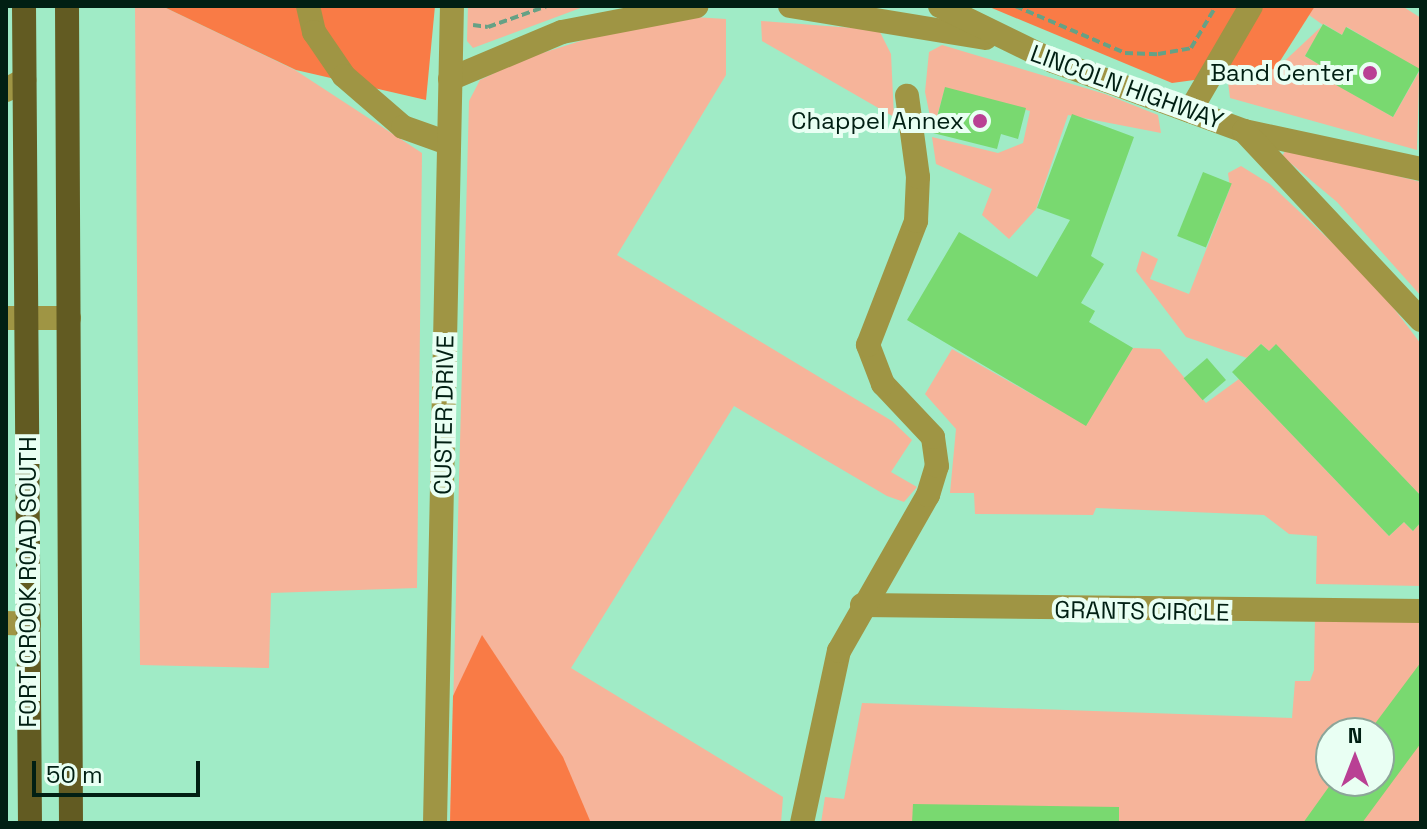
<!DOCTYPE html>
<html>
<head>
<meta charset="utf-8">
<style>
	body { margin:0 }
	#map { position:relative; width:1427px; height:829px; overflow:hidden; background:#a0ebc6; font-family:"Space Grotesk",sans-serif }
	div>[style] { position:absolute }
	[style*='--x'] { left:calc(var(--x)*1px); top:calc(var(--y)*1px); width:calc(var(--w)*1px); rotate:calc(var(--a)*1deg) }
	.green>* { inset:0; background:#f6b49a }
	.forest>* { inset:0; background:#f97b46 }
	.building>* { inset:0; background:#79d970; transform-origin:0 0 }
	.path>* { height:4px; margin-top:-2px; transform-origin:0; background:repeating-linear-gradient(90deg,#66a185 0 8px,transparent 0 12px) }
	.minor>* { height:24px; margin:-12px; padding:0 12px; transform-origin:12px; border-radius:12px; background:#9f9544 }
	.major>* { height:24px; margin:-12px; padding:0 12px; transform-origin:12px; border-radius:12px; background:#625b22 }
	.dots>* { width:22px; height:22px; translate:-50% -50%; box-sizing:border-box; border:4px solid #e9fff3; border-radius:50% }
	span { translate:-50% -50%; white-space:nowrap; text-align:center; line-height:1.15; -webkit-text-stroke:8px #e9fff3; paint-order:stroke }
	.poi-label { font-size:24px; color:#011f13 }
	.right { translate:-100% -50%; text-align:right }
	.street-label { font-size:24px; color:#011f13 }
	.frame { position:absolute; inset:0; border:8px solid #011f13; pointer-events:none }
	.north { position:absolute; left:1315px; top:717px; width:80px; height:80px; box-sizing:border-box; background:#e9fff3; border:2px solid #8ca599; border-radius:50%; rotate:0deg; font-size:22px; font-weight:700; line-height:32px; text-align:center; color:#011f13 }
	.north::after { content:''; display:block; margin:auto; width:28px; height:36px; background:#b94094; clip-path:polygon(50% 0,100% 100%,50% 72%,0 100%) }
	.scale { position:absolute; left:32px; top:761px; width:168px; height:36px; box-sizing:border-box; border:4px solid #011f13; border-top:0; padding-left:10px; font-size:24px; line-height:28px; white-space:nowrap; color:#011f13; -webkit-text-stroke:6px #e9fff3; paint-order:stroke }
</style>
</head>
<body>
<div id="map">
	<div class="green">
		<i style="clip-path:polygon(135px 6px,162px 6px,295px 70px,422px 153px,417px 588px,271px 593px,269px 668px,140px 665px)"></i>
		<i style="clip-path:polygon(468px 6px,586px 6px,473px 48px,467px 41px)"></i>
		<i style="clip-path:polygon(evenodd,1314px 6px,1402px 6px,1421px 18px,1417px 150px,1230px 98px,1227px 75px,1276px 69px,1323px 25px,1309px 15px,1314px 6px,1324px 24px,1342px 35px,1347px 27px,1420px 70px,1393px 117px,1321px 76px,1325px 68px,1305px 56px,1324px 24px)"></i>
		<i style="clip-path:polygon(694px 17px,726px 19px,726px 75px,617px 255px,892px 421px,912px 440px,891px 472px,917px 487px,904px 502px,887px 496px,734px 406px,571px 668px,783px 797px,781px 823px,450px 823px,469px 101px,480px 80px,523px 59px,622px 28px)"></i>
		<i style="clip-path:polygon(761px 21px,879px 30px,891px 54px,894px 117px,762px 41px)"></i>
		<i style="clip-path:polygon(942px 45px,1105px 94px,1158px 115px,1161px 133px,1068px 115px,1036px 209px,1009px 239px,982px 215px,992px 189px,936px 164px,932px 137px,998px 153px,1023px 143px,1030px 111px,945px 88px,933px 131px,925px 92px,929px 52px)"></i>
		<i style="clip-path:polygon(1287px 148px,1421px 182px,1421px 296px,1337px 202px,1282px 156px)"></i>
		<i style="clip-path:polygon(1241px 166px,1270px 184px,1373px 281px,1421px 344px,1421px 496px,1275px 345px,1269px 351px,1261px 344px,1247px 358px,1186px 337px,1136px 271px,1142px 251px,1158px 259px,1150px 279px,1189px 294px,1230px 188px,1228px 173px)"></i>
		<i style="clip-path:polygon(1133px 348px,1160px 349px,1206px 403px,1239px 379px,1389px 536px,1404px 522px,1413px 531px,1421px 522px,1421px 586px,1316px 584px,1317px 536px,1289px 534px,1264px 515px,1096px 508px,1093px 515px,975px 514px,974px 493px,950px 493px,956px 429px,925px 394px,952px 349px,1086px 425px)"></i>
		<i style="clip-path:polygon(evenodd,1315px 617px,1421px 618px,1421px 823px,821px 823px,825px 797px,844px 799px,862px 703px,1292px 718px,1295px 681px,1310px 681px,1314px 670px,1315px 617px,1331px 733px,1379px 733px,1379px 781px,1331px 781px,1331px 733px)"></i>
	</div>
	<div class="forest">
		<i style="clip-path:polygon(162px 6px,435px 6px,426px 100px,296px 70px)"></i>
		<i style="clip-path:polygon(987px 6px,1315px 6px,1275px 69px,1172px 83px)"></i>
		<i style="clip-path:polygon(482px 635px,563px 757px,591px 823px,450px 823px,453px 696px)"></i>
	</div>
	<div class="building">
		<i style="clip-path:polygon(1323px 24px,1342px 35px,1346px 27px,1420px 69px,1393px 117px,1320px 76px,1325px 68px,1305px 56px)"></i>
		<i style="clip-path:polygon(945px 87px,1026px 108px,1018px 139px,1001px 134px,997px 149px,933px 133px)"></i>
		<i style="clip-path:polygon(1072px 114px,1134px 137px,1091px 256px,1104px 264px,1081px 303px,1095px 311px,1089px 322px,1133px 348px,1086px 426px,907px 320px,959px 232px,1037px 277px,1070px 220px,1037px 208px)"></i>
		<i style="left:1203px;top:172px;width:31px;height:69px;rotate:22deg"></i>
		<i style="clip-path:polygon(1261px 344px,1269px 351px,1276px 344px,1421px 496px,1421px 522px,1413px 531px,1404px 522px,1389px 536px,1232px 372px)"></i>
		<i style="left:1207px;top:358px;width:29px;height:31px;rotate:49deg"></i>
		<i style="clip-path:polygon(1421px 662px,1421px 743px,1362px 823px,1303px 823px,1333px 781px,1379px 781px,1379px 733px,1368px 733px)"></i>
		<i style="clip-path:polygon(913px 804px,1119px 807px,1119px 823px,912px 823px)"></i>
	</div>
	<div class="path">
		<i style="--x:1015;--y:6;--w:120;--a:23.1"></i>
		<i style="--x:1125;--y:53;--w:33;--a:2"></i>
		<i style="--x:1158;--y:54;--w:34;--a:-10"></i>
		<i style="--x:1191;--y:48;--w:49;--a:-59.2"></i>
		<i style="--x:473;--y:25;--w:15;--a:8"></i>
		<i style="--x:488;--y:27;--w:63;--a:-19.6"></i>
	</div>
	<div class="minor">
		<i style="--x:308;--y:6;--w:27;--a:77"></i>
		<i style="--x:314;--y:32;--w:53;--a:55.7"></i>
		<i style="--x:344;--y:76;--w:78;--a:40.8"></i>
		<i style="--x:403;--y:127;--w:48;--a:19.6"></i>
		<i style="--x:790;--y:6;--w:198;--a:9.3"></i>
		<i style="--x:940;--y:6;--w:126;--a:26"></i>
		<i style="--x:1053;--y:61;--w:203;--a:20.1"></i>
		<i style="--x:1244;--y:131;--w:181;--a:12.1"></i>
		<i style="--x:450;--y:79;--w:121;--a:-22.8"></i>
		<i style="--x:562;--y:32;--w:137;--a:-10.9"></i>
		<i style="--x:6;--y:90;--w:21;--a:-29"></i>
		<i style="--x:1190;--y:111;--w:121;--a:-59.8"></i>
		<i style="--x:1244;--y:131;--w:259;--a:46.9"></i>
		<i style="--x:6;--y:318;--w:63;--a:0"></i>
		<i style="--x:862;--y:605;--w:559;--a:0.61"></i>
		<i style="--x:6;--y:623;--w:23;--a:2"></i>
		<i style="--x:435;--y:823;--w:817;--a:-88.81"></i>
		<i style="--x:802;--y:823;--w:176;--a:-77.9"></i>
		<i style="--x:839;--y:651;--w:180;--a:-60.3"></i>
		<i style="--x:928;--y:495;--w:30;--a:-73"></i>
		<i style="--x:937;--y:466;--w:29;--a:-98"></i>
		<i style="--x:933;--y:437;--w:73;--a:-133.3"></i>
		<i style="--x:883;--y:384;--w:42;--a:-111"></i>
		<i style="--x:868;--y:345;--w:133;--a:-68.8"></i>
		<i style="--x:916;--y:221;--w:44;--a:-87.4"></i>
		<i style="--x:918;--y:177;--w:82;--a:-97.7"></i>
	</div>
	<div class="major">
		<i style="--x:24;--y:6;--w:817;--a:89.58"></i>
		<i style="--x:67;--y:6;--w:817;--a:89.72"></i>
	</div>
	<div class="dots">
		<i style="left:1370px;top:73px;background:#b94094"></i>
		<i style="left:980px;top:121px;background:#b94094"></i>
	</div>
	<div class="poi-label">
		<span class="right" style="left:1354px;top:73px">Band Center</span>
		<span class="right" style="left:964px;top:121px">Chappel Annex</span>
	</div>
	<div class="street-label">
		<span style="left:1127px;top:87px;rotate:20deg">LINCOLN HIGHWAY</span>
		<span style="left:444px;top:415px;rotate:-89deg">CUSTER DRIVE</span>
		<span style="left:28px;top:582px;rotate:-90deg">FORT CROOK ROAD SOUTH</span>
		<span style="left:1142px;top:611px;rotate:1deg">GRANTS CIRCLE</span>
	</div>
	<div class="frame"></div>
	<div class="north">N</div>
	<div class="scale">50 m</div>
</div>
</body>
</html>
